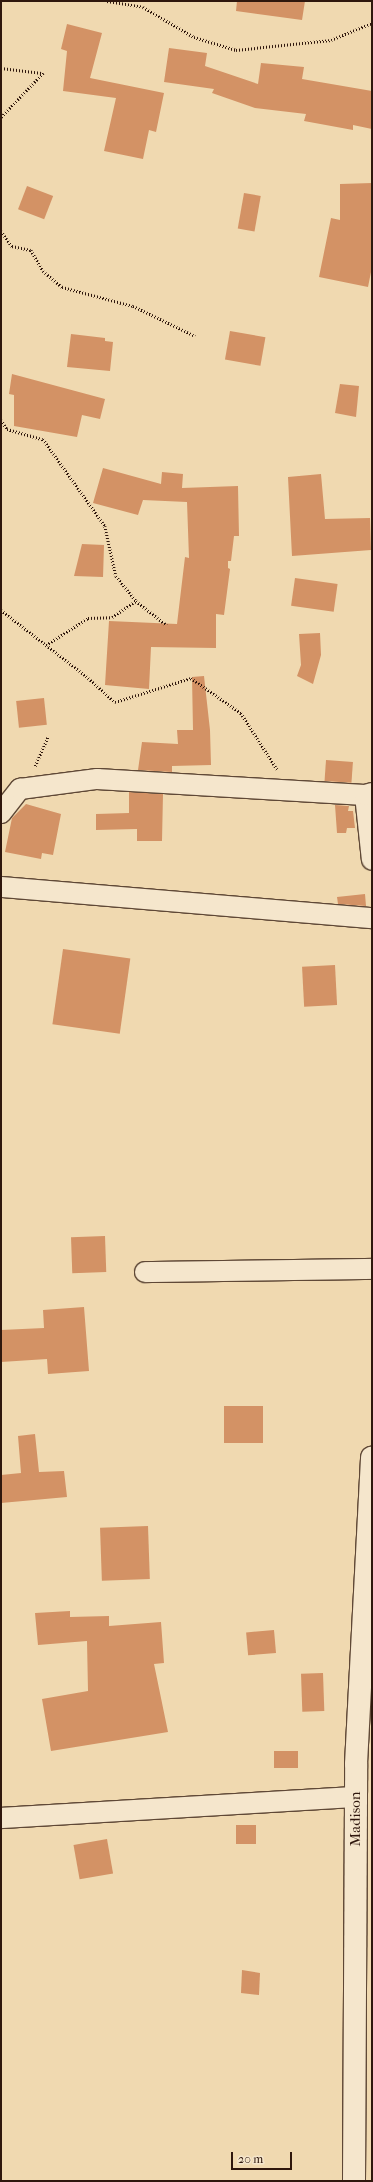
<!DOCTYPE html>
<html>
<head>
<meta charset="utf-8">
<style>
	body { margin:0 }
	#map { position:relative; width:373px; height:2182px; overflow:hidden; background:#f0d9b0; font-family:"IM FELL French Canon",serif }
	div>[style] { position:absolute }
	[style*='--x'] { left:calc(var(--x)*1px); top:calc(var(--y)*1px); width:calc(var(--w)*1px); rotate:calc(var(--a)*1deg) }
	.building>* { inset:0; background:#d39265; transform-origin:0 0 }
	.path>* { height:2.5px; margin-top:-1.25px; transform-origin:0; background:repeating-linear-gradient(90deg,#2f170d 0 1px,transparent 0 3px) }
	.roads { filter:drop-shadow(1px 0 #5f4836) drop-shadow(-1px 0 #5f4836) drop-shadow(0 1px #5f4836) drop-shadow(0 -1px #5f4836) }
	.street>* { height:20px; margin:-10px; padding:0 10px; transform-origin:10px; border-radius:10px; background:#f5e6cc }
	.secondary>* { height:22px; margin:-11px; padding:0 11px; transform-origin:11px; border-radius:11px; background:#f5e6cc }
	span { translate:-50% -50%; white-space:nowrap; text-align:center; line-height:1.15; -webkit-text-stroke:4px #f5e6cc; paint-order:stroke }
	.street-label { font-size:15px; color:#2f170d }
	.frame { position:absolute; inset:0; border:2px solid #2f170d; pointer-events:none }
	.scale { position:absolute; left:231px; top:2152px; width:61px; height:18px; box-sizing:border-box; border:2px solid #2f170d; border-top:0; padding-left:5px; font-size:12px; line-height:14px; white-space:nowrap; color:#2f170d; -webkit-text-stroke:3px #f5e6cc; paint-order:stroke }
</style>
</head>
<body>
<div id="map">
	<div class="building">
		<i style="clip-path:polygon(237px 1px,305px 1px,302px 20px,236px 11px)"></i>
		<i style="clip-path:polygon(67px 24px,102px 33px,90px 78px,164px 93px,156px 132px,149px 130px,143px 159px,104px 151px,116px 98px,63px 91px,67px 51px,61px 49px)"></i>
		<i style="clip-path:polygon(169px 48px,207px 53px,205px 66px,258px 84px,261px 63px,304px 67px,302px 79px,372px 91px,372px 129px,353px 125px,353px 130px,304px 121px,306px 114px,255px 108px,212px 93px,214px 89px,164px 82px)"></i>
		<i style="clip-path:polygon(372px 183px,372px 267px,368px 287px,319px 277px,331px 218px,340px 220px,340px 184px)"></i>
		<i style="left:27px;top:186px;width:28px;height:25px;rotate:21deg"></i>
		<i style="left:244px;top:193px;width:17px;height:36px;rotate:10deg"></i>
		<i style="left:230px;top:331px;width:36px;height:29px;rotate:10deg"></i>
		<i style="clip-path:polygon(71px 334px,105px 338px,105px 341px,113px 342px,110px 371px,67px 367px)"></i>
		<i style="clip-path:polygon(12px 374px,105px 399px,100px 419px,82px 415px,77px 437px,14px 426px,14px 395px,9px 394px)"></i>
		<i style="clip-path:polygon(340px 384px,359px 386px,356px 417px,335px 413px)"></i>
		<i style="clip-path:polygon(103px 468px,161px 484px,162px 472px,183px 474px,182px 488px,238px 486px,239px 536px,234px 536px,231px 561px,228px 561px,228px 568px,230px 569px,224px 615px,216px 614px,216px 648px,151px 647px,149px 689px,105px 685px,109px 621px,177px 624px,185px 557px,189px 558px,187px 502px,143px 500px,138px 515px,93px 503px)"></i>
		<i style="clip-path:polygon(321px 474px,325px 519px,370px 518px,371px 550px,292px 556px,288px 477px)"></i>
		<i style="clip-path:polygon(82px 544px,104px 545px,103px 577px,74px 576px)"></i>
		<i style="left:295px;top:578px;width:43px;height:28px;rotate:8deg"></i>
		<i style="clip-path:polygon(320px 633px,321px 655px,313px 684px,297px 676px,301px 665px,299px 634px)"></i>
		<i style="clip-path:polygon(204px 676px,210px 730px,211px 765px,172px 766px,172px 772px,138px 770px,142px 742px,178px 744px,177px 730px,193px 730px,192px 677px)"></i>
		<i style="left:44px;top:698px;width:27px;height:28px;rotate:84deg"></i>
		<i style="left:326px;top:760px;width:27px;height:21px;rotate:4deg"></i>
		<i style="clip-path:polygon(129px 792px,163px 794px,162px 841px,137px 841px,137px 829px,96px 830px,96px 814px,129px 813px)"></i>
		<i style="clip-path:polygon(26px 804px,61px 814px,53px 855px,42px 853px,41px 859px,5px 852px,12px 818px)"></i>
		<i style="clip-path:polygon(335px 805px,349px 806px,348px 811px,353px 811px,355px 828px,347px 828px,346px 833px,337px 833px)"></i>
		<i style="clip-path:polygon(365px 894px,366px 906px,338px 904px,337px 897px)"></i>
		<i style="left:63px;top:949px;width:68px;height:76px;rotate:8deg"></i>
		<i style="left:335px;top:965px;width:40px;height:33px;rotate:87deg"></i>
		<i style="left:105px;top:1236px;width:36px;height:34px;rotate:88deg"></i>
		<i style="clip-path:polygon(84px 1307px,89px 1371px,48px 1374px,47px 1359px,1px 1362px,1px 1330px,44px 1328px,43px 1310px)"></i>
		<i style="left:224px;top:1406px;width:39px;height:37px"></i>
		<i style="clip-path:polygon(35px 1434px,39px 1472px,64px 1471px,67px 1497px,1px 1503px,1px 1475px,21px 1473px,18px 1436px)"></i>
		<i style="left:148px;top:1526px;width:53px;height:48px;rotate:88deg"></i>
		<i style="clip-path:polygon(70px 1611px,70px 1617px,109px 1616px,109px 1626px,161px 1622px,164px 1663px,154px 1664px,168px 1732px,51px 1751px,42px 1699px,88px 1691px,87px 1641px,38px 1645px,35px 1613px)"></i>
		<i style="left:274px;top:1630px;width:23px;height:28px;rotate:85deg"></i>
		<i style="left:323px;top:1673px;width:38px;height:22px;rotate:88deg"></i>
		<i style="left:274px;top:1751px;width:24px;height:17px"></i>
		<i style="left:236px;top:1825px;width:20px;height:19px"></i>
		<i style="left:107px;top:1839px;width:35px;height:34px;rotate:80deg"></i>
		<i style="clip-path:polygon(242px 1970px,260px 1973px,259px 1995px,241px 1993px)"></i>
	</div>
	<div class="path">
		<i style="--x:107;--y:1;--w:36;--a:9"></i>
		<i style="--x:143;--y:7;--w:59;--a:30.5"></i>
		<i style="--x:194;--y:37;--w:44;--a:17.2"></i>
		<i style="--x:236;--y:50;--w:96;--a:-6"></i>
		<i style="--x:331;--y:40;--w:44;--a:-22.5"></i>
		<i style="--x:1;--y:68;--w:41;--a:7"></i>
		<i style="--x:1;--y:117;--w:61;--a:-46.3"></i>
		<i style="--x:1;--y:231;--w:19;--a:54"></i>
		<i style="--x:12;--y:246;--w:19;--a:12"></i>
		<i style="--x:31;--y:250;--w:24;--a:60"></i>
		<i style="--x:43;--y:271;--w:25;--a:40"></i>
		<i style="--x:62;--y:287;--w:73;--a:15"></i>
		<i style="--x:133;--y:306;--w:69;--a:25.8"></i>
		<i style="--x:1;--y:420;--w:11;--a:56"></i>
		<i style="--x:7;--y:429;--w:37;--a:16"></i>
		<i style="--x:43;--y:439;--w:107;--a:54.5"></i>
		<i style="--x:105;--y:526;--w:51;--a:77.6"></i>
		<i style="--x:116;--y:576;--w:32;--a:51"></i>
		<i style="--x:136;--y:601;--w:39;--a:38"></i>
		<i style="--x:1;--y:610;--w:108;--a:37.8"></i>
		<i style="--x:86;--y:676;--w:39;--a:42"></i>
		<i style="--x:115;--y:702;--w:80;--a:-17.5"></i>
		<i style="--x:191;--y:678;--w:61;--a:35"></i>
		<i style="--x:241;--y:713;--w:67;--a:57.3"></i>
		<i style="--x:46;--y:645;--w:50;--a:-32.7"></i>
		<i style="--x:88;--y:618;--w:24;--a:-2"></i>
		<i style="--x:112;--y:617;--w:29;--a:-34"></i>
		<i style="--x:35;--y:766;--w:32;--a:-66"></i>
	</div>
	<div class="roads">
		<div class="street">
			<i style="--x:365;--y:795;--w:65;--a:83.9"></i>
			<i style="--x:1;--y:813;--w:31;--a:-52"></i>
			<i style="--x:20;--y:789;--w:78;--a:-7.4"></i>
			<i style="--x:97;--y:779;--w:268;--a:3.4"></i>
			<i style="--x:365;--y:795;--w:7;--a:-16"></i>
			<i style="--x:1;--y:887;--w:372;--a:4.8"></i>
			<i style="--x:145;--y:1272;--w:227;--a:-0.8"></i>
			<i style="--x:1;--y:1818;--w:356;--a:-3.4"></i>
		</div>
		<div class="secondary">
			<i style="--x:354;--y:2181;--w:417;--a:-89.7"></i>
			<i style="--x:356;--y:1764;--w:307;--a:-87"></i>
		</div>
	</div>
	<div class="street-label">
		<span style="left:356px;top:1819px;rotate:-90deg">Madison</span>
	</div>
	<div class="frame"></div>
	<div class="scale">20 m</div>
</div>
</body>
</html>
